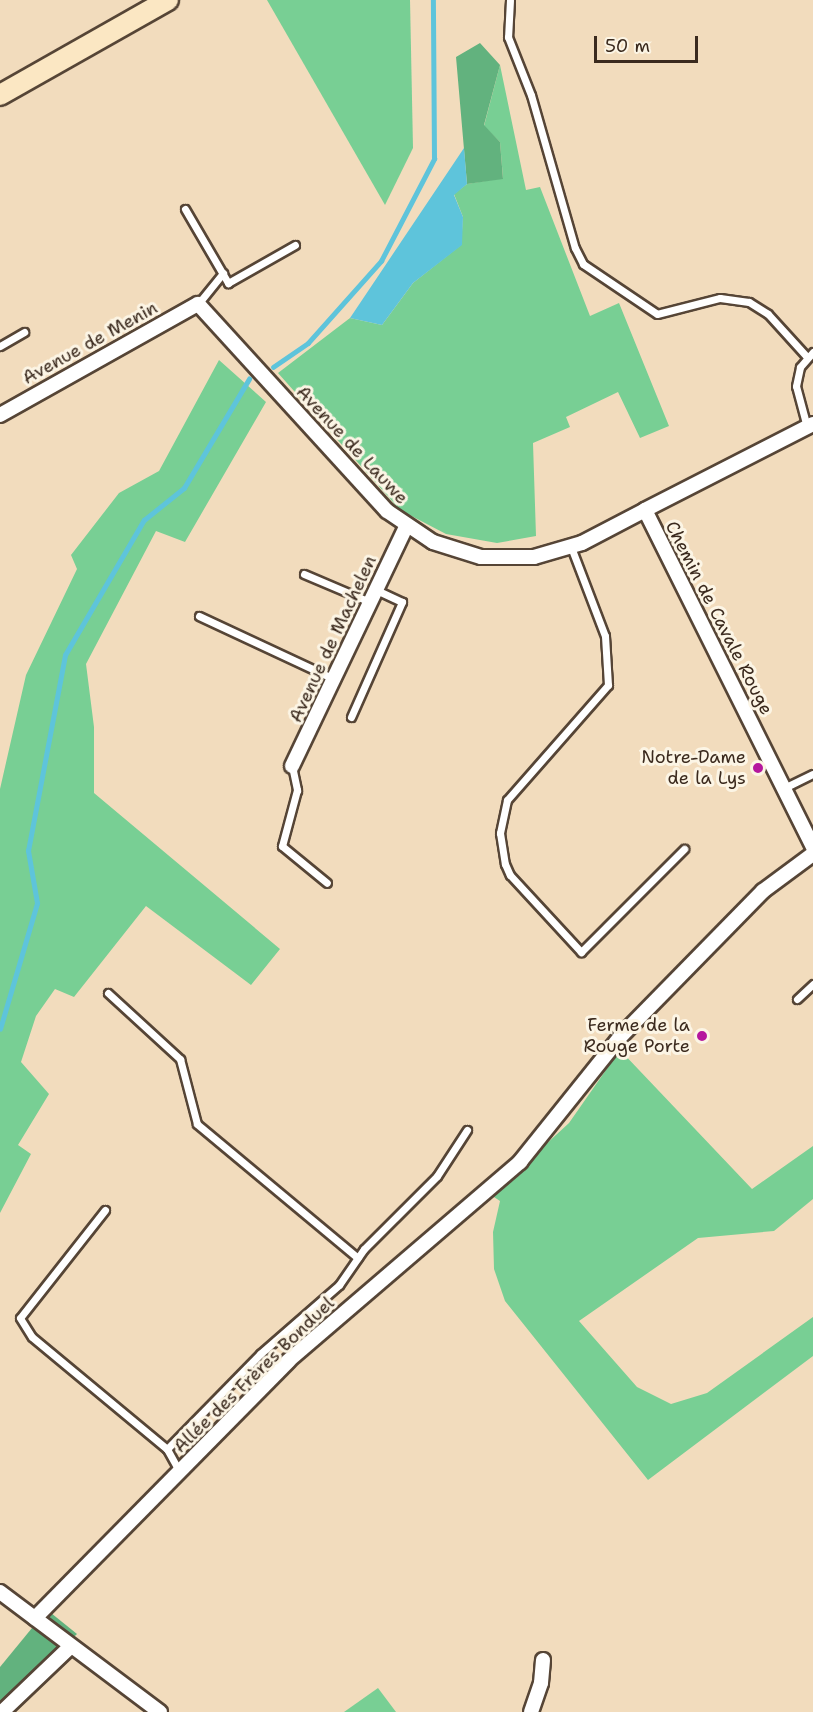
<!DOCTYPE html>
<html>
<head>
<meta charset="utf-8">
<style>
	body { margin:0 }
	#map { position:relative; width:813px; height:1712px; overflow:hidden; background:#f2dcbd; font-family:"Shantell Sans",sans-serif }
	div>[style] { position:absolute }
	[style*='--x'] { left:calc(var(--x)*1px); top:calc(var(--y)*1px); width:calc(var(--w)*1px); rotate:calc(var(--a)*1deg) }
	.green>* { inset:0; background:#78cf94 }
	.forest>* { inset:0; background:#62b27e }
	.water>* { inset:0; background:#5ec4db }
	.stream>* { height:4.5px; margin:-2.25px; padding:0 2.25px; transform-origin:2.25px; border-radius:2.25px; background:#5ec4db }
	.roads { filter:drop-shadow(2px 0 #564536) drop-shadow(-2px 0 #564536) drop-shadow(0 2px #564536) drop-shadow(0 -2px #564536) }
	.lane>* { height:7px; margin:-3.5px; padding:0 3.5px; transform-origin:3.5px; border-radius:3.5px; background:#fff }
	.street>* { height:14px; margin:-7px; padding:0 7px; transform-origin:7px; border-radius:7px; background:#fff }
	.secondary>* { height:20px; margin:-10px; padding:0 10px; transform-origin:10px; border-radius:10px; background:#fbe7c3 }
	.dots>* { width:16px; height:16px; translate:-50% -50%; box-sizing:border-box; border:3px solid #fcf5e5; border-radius:50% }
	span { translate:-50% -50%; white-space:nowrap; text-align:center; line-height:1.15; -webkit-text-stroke:6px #fcf5e5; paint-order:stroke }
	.street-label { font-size:18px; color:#3b2a1e }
	.poi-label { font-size:18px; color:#3b2a1e }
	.right { translate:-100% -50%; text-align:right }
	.scale { position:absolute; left:594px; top:36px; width:104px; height:27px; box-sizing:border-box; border:3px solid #3b2a1e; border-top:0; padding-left:8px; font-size:18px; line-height:21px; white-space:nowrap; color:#3b2a1e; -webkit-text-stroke:4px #fcf5e5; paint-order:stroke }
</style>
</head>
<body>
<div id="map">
	<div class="green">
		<i style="clip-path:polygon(267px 0,410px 0,413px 148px,385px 205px)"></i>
		<i style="clip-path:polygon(500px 65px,526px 190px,540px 187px,590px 316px,619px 303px,669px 426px,640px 438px,618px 392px,566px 417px,570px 427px,533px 443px,536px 536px,497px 543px,446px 534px,400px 510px,278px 373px,350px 318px,382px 325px,413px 283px,461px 245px,463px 217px,454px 194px,467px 184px,503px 178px,500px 142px,484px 126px)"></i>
		<i style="clip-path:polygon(219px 360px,266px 402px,185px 542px,156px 531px,86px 664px,94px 727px,94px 793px,280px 949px,251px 985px,146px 906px,74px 997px,55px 989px,36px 1016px,21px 1062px,49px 1094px,18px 1145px,31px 1154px,0 1213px,0 789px,26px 675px,77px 569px,71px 555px,119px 493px,159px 471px)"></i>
		<i style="clip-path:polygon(620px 1050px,752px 1189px,813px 1146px,813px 1199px,774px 1231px,698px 1238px,579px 1321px,637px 1387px,671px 1404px,707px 1393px,813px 1317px,813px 1356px,648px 1480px,505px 1301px,494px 1269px,493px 1232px,500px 1201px,491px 1195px,569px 1123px)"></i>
		<i style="clip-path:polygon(378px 1688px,396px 1712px,344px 1712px)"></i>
	</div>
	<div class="forest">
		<i style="clip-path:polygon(480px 43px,500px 65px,484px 125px,500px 142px,503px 179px,467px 184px,456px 57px)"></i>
		<i style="clip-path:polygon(51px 1613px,77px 1634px,0 1708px,0 1667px,32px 1628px)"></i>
	</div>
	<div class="water">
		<i style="clip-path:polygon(464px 148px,467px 184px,454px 195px,463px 217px,462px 245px,413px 283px,382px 325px,350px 318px)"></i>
	</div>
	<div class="stream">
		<i style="--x:273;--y:367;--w:42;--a:-34.4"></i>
		<i style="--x:308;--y:343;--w:110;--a:-48.3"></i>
		<i style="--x:381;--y:261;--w:115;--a:-62.5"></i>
		<i style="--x:434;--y:159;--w:159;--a:-90.4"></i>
		<i style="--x:0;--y:1029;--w:131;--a:-73.6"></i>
		<i style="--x:37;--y:903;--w:53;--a:-99.8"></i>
		<i style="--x:28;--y:851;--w:199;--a:-79.3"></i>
		<i style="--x:65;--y:655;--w:156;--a:-59.7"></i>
		<i style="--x:144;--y:520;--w:51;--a:-38.7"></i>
		<i style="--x:184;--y:488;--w:127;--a:-59.2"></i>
	</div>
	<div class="roads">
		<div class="lane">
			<i style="--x:510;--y:0;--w:37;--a:93"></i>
			<i style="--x:508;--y:37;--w:62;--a:68.4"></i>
			<i style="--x:531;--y:95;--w:159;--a:74"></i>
			<i style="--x:575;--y:248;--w:18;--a:63"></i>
			<i style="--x:583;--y:264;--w:89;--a:34"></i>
			<i style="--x:657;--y:314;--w:65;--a:-14.3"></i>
			<i style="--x:720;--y:298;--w:29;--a:8"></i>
			<i style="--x:749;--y:302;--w:22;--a:32"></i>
			<i style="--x:768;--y:314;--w:58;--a:47.8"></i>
			<i style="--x:185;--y:209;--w:86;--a:59.8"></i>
			<i style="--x:228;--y:283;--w:77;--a:-29.6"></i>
			<i style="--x:198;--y:304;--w:40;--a:-51"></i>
			<i style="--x:0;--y:346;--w:28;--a:-30"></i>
			<i style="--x:807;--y:427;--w:42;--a:-105"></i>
			<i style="--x:796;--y:386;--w:19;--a:-78"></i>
			<i style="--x:800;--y:367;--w:20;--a:-49"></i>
			<i style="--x:571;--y:547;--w:95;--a:69.1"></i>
			<i style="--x:605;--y:636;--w:49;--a:86.5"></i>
			<i style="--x:608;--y:685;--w:153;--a:131.3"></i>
			<i style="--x:507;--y:800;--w:34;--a:102"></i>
			<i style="--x:500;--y:833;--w:31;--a:81"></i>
			<i style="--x:505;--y:864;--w:12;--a:66"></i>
			<i style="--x:510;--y:875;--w:105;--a:47.3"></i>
			<i style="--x:581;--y:952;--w:146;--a:-45"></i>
			<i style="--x:304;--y:574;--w:72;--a:23"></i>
			<i style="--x:199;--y:616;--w:149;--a:25"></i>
			<i style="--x:351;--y:717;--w:126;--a:-66.1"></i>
			<i style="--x:402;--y:602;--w:29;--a:-155"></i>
			<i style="--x:292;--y:766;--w:25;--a:78"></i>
			<i style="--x:297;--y:790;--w:58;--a:105"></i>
			<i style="--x:282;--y:846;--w:58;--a:39.4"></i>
			<i style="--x:784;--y:788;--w:32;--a:-26"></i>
			<i style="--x:108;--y:993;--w:98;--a:42.5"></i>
			<i style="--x:180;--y:1059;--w:67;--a:75.3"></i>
			<i style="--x:197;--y:1124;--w:209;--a:39.8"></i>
			<i style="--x:797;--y:999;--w:22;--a:-43"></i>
			<i style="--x:105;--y:1210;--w:137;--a:128.2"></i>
			<i style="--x:20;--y:1318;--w:22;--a:58"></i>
			<i style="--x:32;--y:1337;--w:175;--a:39.7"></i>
			<i style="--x:167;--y:1449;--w:25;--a:61"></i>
			<i style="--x:167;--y:1449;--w:133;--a:-45.6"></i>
			<i style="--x:260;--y:1354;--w:105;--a:-41.1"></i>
			<i style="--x:339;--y:1285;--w:44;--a:-55.2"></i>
			<i style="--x:364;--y:1249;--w:103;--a:-45"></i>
			<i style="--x:437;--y:1176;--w:55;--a:-56.9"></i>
		</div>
		<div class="street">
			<i style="--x:0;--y:415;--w:227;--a:-29.3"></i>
			<i style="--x:198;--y:304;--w:280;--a:47.6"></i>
			<i style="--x:387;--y:511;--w:55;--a:34"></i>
			<i style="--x:433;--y:542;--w:50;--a:17.4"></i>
			<i style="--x:481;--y:557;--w:53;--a:0"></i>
			<i style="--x:534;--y:557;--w:50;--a:-16.3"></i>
			<i style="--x:582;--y:543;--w:71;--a:-27.6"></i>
			<i style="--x:813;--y:424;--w:189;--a:152.9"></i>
			<i style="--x:645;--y:510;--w:377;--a:63.5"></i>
			<i style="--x:292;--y:766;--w:265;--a:-64.5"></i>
			<i style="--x:0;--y:1592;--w:200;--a:36.9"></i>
			<i style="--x:35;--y:1618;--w:361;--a:-45.4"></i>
			<i style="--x:288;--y:1361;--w:306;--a:-40.6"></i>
			<i style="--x:520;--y:1162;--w:160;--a:-51.3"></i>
			<i style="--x:620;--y:1037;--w:204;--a:-45.6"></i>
			<i style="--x:763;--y:891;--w:62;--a:-36.5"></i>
			<i style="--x:2;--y:1712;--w:95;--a:-43.7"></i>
			<i style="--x:531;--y:1712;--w:31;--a:-71"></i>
			<i style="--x:541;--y:1683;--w:23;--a:-85"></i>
		</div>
		<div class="secondary">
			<i style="--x:0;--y:95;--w:193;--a:-29.5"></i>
		</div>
	</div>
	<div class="dots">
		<i style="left:758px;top:768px;background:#b5179e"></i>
		<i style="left:702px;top:1036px;background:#b5179e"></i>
	</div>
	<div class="street-label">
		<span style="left:90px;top:343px;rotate:-29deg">Avenue de Menin</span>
		<span style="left:352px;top:445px;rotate:47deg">Avenue de Lauwe</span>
		<span style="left:719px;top:618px;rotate:63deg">Chemin de Cavale Rouge</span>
		<span style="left:333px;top:639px;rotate:-65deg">Avenue de Machelen</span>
		<span style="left:254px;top:1375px;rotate:-44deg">Allée des Frères Bonduel</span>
	</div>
	<div class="poi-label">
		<span class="right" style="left:746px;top:768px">Notre-Dame<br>de la Lys</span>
		<span class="right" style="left:690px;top:1036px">Ferme de la<br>Rouge Porte</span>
	</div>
	<div class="scale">50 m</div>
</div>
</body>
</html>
